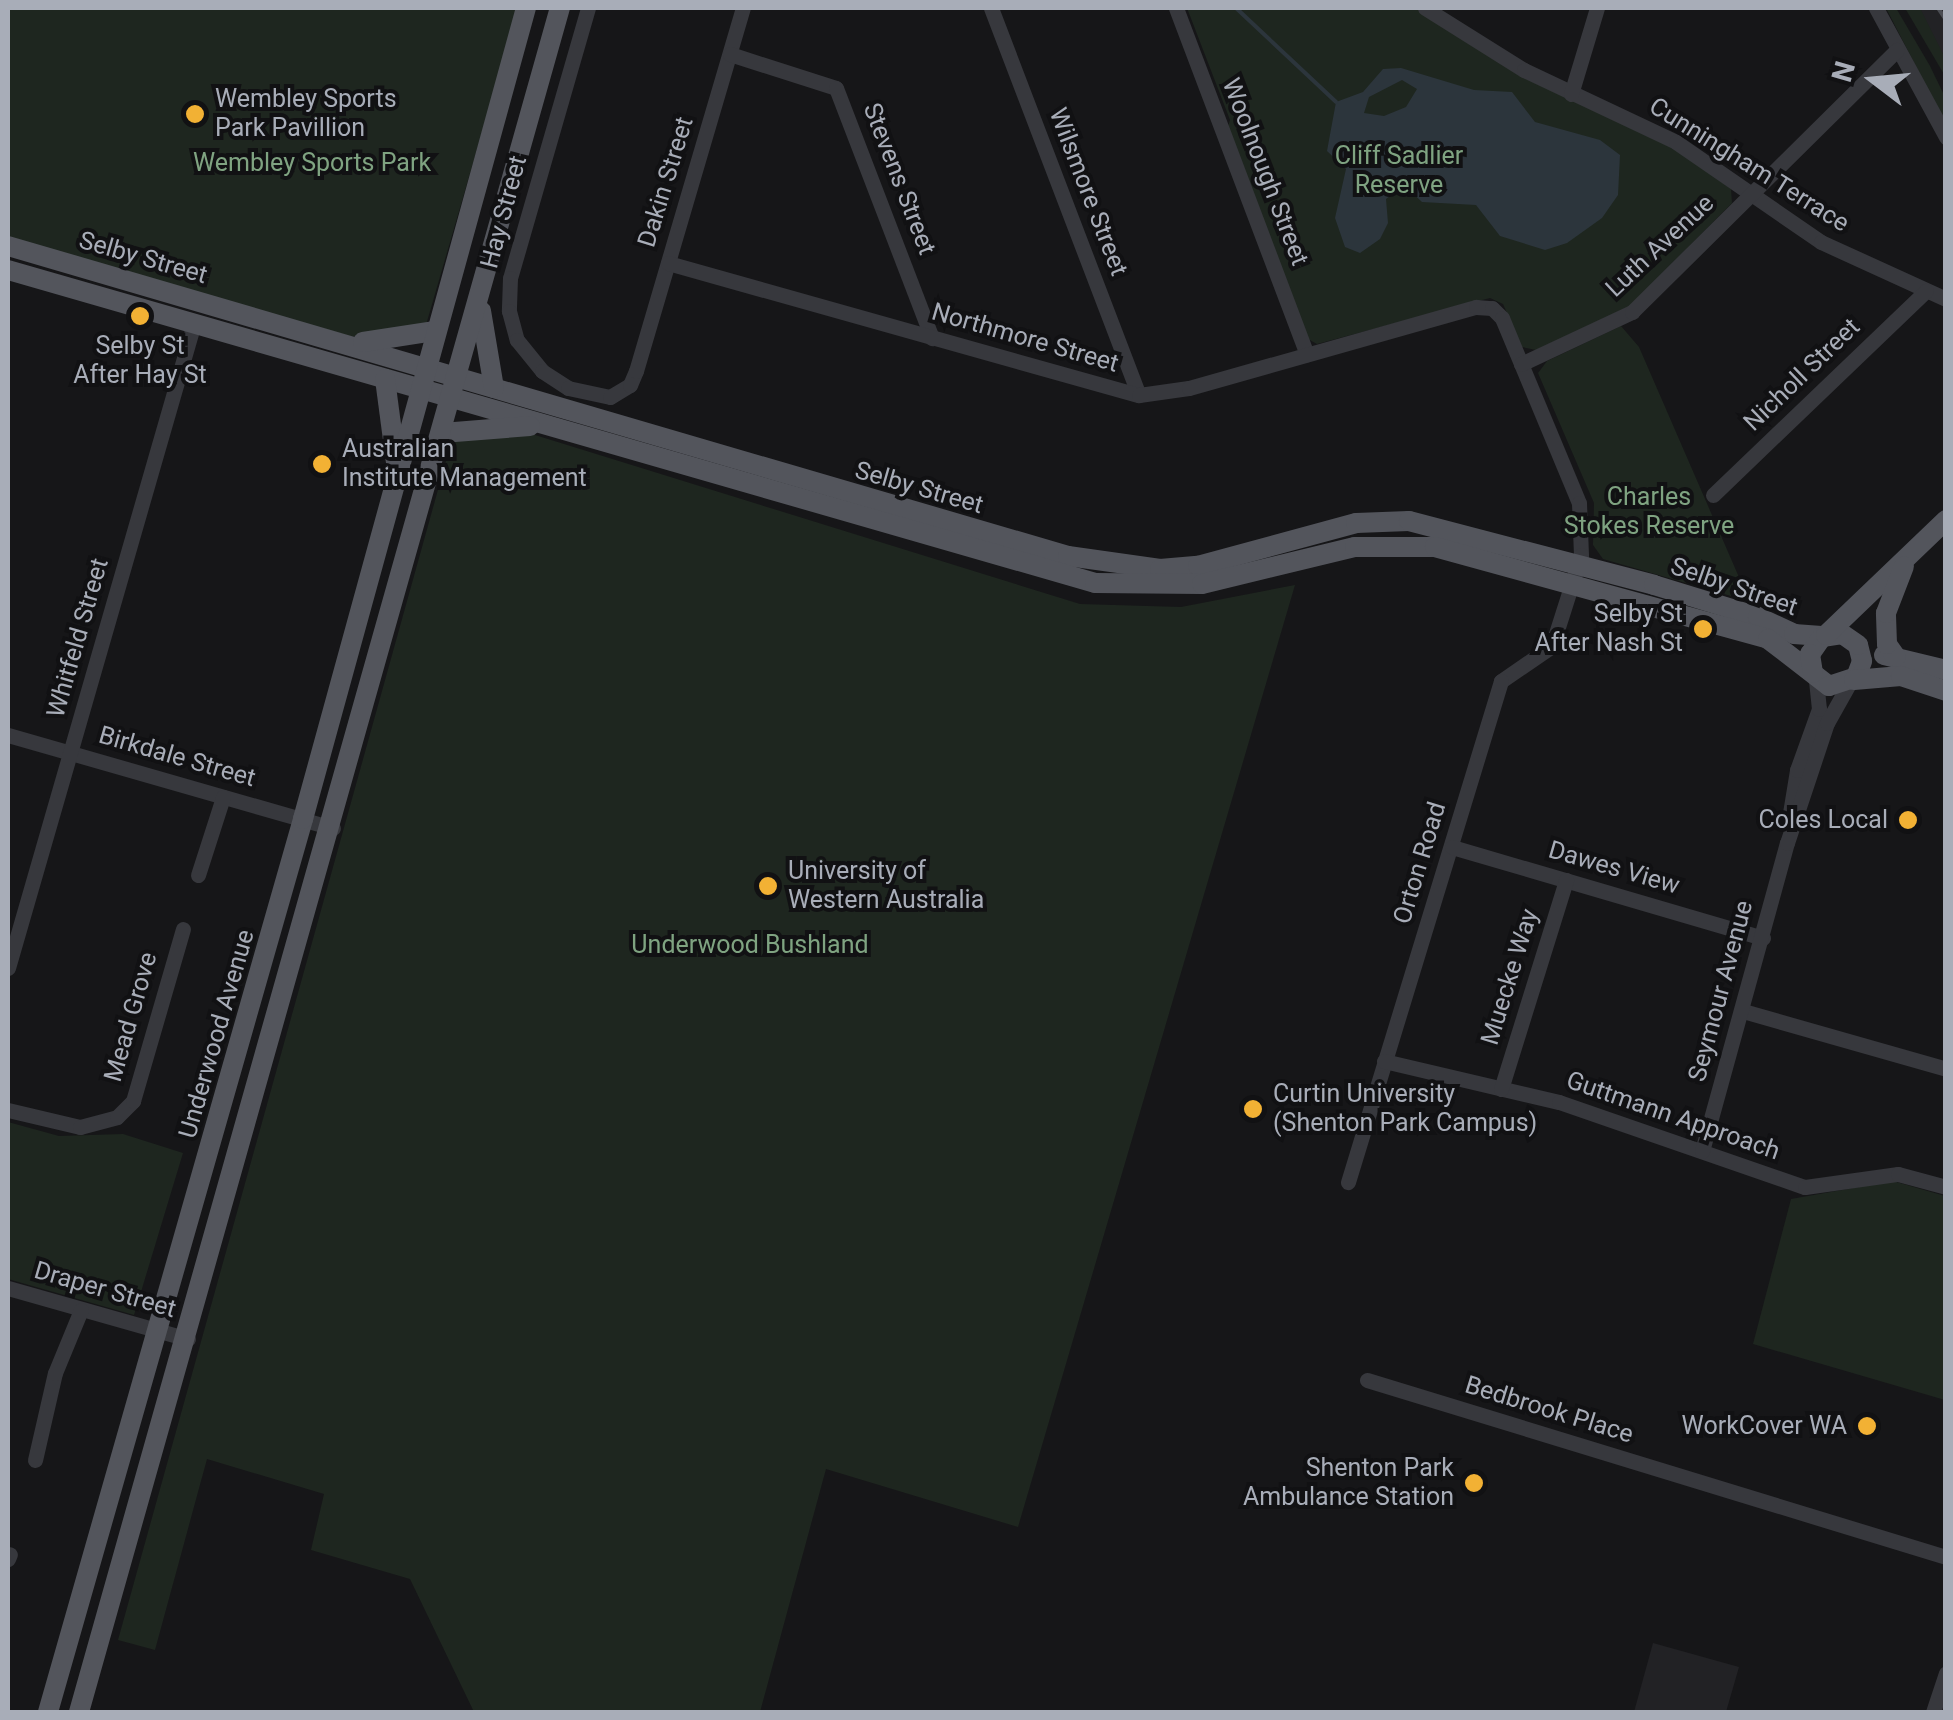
<!DOCTYPE html>
<html>
<head>
<meta charset="utf-8">
<style>
	body { margin:0 }
	#map { position:relative; width:1953px; height:1720px; overflow:hidden; background:#161618; font-family:Roboto,sans-serif }
	div>[style] { position:absolute }
	[style*='--x'] { left:calc(var(--x)*1px); top:calc(var(--y)*1px); width:calc(var(--w)*1px); rotate:calc(var(--a)*1deg) }
	.built>* { inset:0; background:#222225 }
	.green>* { inset:0; background:#1e261f }
	.water>* { inset:0; background:#2c353c }
	.stream>* { height:4px; margin:-2px; padding:0 2px; transform-origin:2px; border-radius:2px; background:#2c353c }
	.minor>* { height:15px; margin:-7.5px; padding:0 7.5px; transform-origin:7.5px; border-radius:7.5px; background:#37383d }
	.major>* { height:20px; margin:-10px; padding:0 10px; transform-origin:10px; border-radius:10px; background:#53555c }
	.rail>* { height:4px; margin-top:-2px; transform-origin:0; background:repeating-linear-gradient(90deg,#4a4c52 0 12px,transparent 0 22px) }
	.dots>* { width:28px; height:28px; translate:-50% -50%; box-sizing:border-box; border:5px solid #111113; border-radius:50% }
	span { translate:-50% -50%; white-space:nowrap; text-align:center; line-height:1.15; -webkit-text-stroke:8px #111113; paint-order:stroke }
	.poi-label { font-size:25px; color:#a8adb8 }
	.left { translate:0 -50%; text-align:left }
	.right { translate:-100% -50%; text-align:right }
	.park-label { font-size:25px; color:#7fa381 }
	.street-label { font-size:25px; color:#a8adb8 }
	.frame { position:absolute; inset:0; border:10px solid #a8adb8; pointer-events:none }
	.north { position:absolute; left:1823px; top:30px; width:100px; height:100px; -webkit-text-stroke:8px #111113; paint-order:stroke; rotate:286deg; font-size:28px; font-weight:700; line-height:40px; text-align:center; color:#a8adb8 }
	.north::after { content:''; display:block; margin:auto; width:35px; height:45px; background:#a8adb8; clip-path:polygon(50% 0,100% 100%,50% 72%,0 100%) }
</style>
</head>
<body>
<div id="map">
	<div class="built">
		<i style="clip-path:polygon(1920px 8px,1945px 8px,1945px 58px,1918px 14px)"></i>
		<i style="clip-path:polygon(1653px 1643px,1739px 1667px,1726px 1712px,1634px 1712px)"></i>
	</div>
	<div class="green">
		<i style="clip-path:polygon(8px 8px,518px 8px,426px 325px,353px 337px,8px 239px)"></i>
		<i style="clip-path:polygon(1187px 8px,1415px 8px,1522px 77px,1673px 147px,1731px 189px,1732px 203px,1630px 306px,1536px 350px,1522px 347px,1503px 304px,1490px 298px,1317px 344px,1308px 339px,1227px 130px,1230px 120px)"></i>
		<i style="clip-path:polygon(1886px 8px,1896px 8px,1930px 66px,1945px 97px,1945px 123px)"></i>
		<i style="clip-path:polygon(1905px 8px,1920px 8px,1945px 58px,1945px 76px)"></i>
		<i style="clip-path:polygon(1621px 326px,1639px 347px,1745px 591px,1738px 598px,1603px 559px,1593px 545px,1594px 503px,1538px 373px,1547px 361px)"></i>
		<i style="clip-path:polygon(535px 435px,1080px 604px,1181px 607px,1295px 585px,1018px 1527px,826px 1469px,760px 1712px,474px 1712px,410px 1579px,311px 1550px,324px 1494px,207px 1459px,155px 1650px,118px 1640px,451px 443px,464px 436px)"></i>
		<i style="clip-path:polygon(8px 1122px,59px 1136px,123px 1134px,183px 1153px,134px 1315px,8px 1279px)"></i>
		<i style="clip-path:polygon(1893px 1181px,1945px 1196px,1945px 1400px,1753px 1344px,1791px 1199px)"></i>
	</div>
	<div class="water">
		<i style="clip-path:polygon(evenodd,1401px 68px,1474px 90px,1512px 92px,1535px 122px,1600px 140px,1620px 155px,1618px 195px,1602px 218px,1567px 243px,1545px 250px,1500px 236px,1476px 205px,1422px 202px,1404px 185px,1386px 199px,1388px 223px,1380px 239px,1360px 253px,1345px 247px,1335px 218px,1346px 169px,1327px 151px,1336px 102px,1363px 92px,1383px 69px,1401px 68px,1402px 80px,1417px 89px,1406px 107px,1384px 116px,1364px 113px,1369px 97px,1402px 80px)"></i>
	</div>
	<div class="stream">
		<i style="--x:1236;--y:8;--w:137;--a:43.2"></i>
	</div>
	<div class="minor">
		<i style="--x:588;--y:8;--w:281;--a:106.1"></i>
		<i style="--x:510;--y:278;--w:33;--a:92"></i>
		<i style="--x:509;--y:311;--w:30;--a:75"></i>
		<i style="--x:517;--y:340;--w:40;--a:51"></i>
		<i style="--x:542;--y:371;--w:31;--a:33"></i>
		<i style="--x:568;--y:388;--w:43;--a:12.1"></i>
		<i style="--x:610;--y:397;--w:23;--a:-31"></i>
		<i style="--x:630;--y:385;--w:15;--a:-67"></i>
		<i style="--x:636;--y:371;--w:378;--a:-73.6"></i>
		<i style="--x:991;--y:8;--w:414;--a:69.1"></i>
		<i style="--x:1176;--y:8;--w:370;--a:69.3"></i>
		<i style="--x:1425;--y:8;--w:117;--a:32.1"></i>
		<i style="--x:1524;--y:70;--w:168;--a:25.3"></i>
		<i style="--x:1676;--y:142;--w:176;--a:34.6"></i>
		<i style="--x:1821;--y:242;--w:137;--a:24.5"></i>
		<i style="--x:1876;--y:8;--w:147;--a:61.5"></i>
		<i style="--x:730;--y:54;--w:111;--a:17.8"></i>
		<i style="--x:836;--y:88;--w:268;--a:69"></i>
		<i style="--x:1571;--y:94;--w:90;--a:-73.2"></i>
		<i style="--x:668;--y:263;--w:489;--a:15.7"></i>
		<i style="--x:1139;--y:395;--w:50;--a:-8"></i>
		<i style="--x:1189;--y:388;--w:298;--a:-15.8"></i>
		<i style="--x:1476;--y:307;--w:16;--a:4"></i>
		<i style="--x:1492;--y:308;--w:14;--a:45"></i>
		<i style="--x:1502;--y:318;--w:200;--a:67.4"></i>
		<i style="--x:1579;--y:503;--w:52;--a:87.8"></i>
		<i style="--x:1581;--y:555;--w:96;--a:107.7"></i>
		<i style="--x:1552;--y:646;--w:62;--a:145.5"></i>
		<i style="--x:1501;--y:681;--w:524;--a:106.98"></i>
		<i style="--x:1521;--y:364;--w:123;--a:-25.1"></i>
		<i style="--x:1632;--y:312;--w:373;--a:-44.7"></i>
		<i style="--x:1713;--y:495;--w:295;--a:-43.8"></i>
		<i style="--x:8;--y:735;--w:338;--a:16"></i>
		<i style="--x:1789;--y:819;--w:50;--a:-80.7"></i>
		<i style="--x:1797;--y:770;--w:65;--a:-70.2"></i>
		<i style="--x:1819;--y:709;--w:31;--a:-96"></i>
		<i style="--x:1452;--y:847;--w:324;--a:16.3"></i>
		<i style="--x:198;--y:875;--w:82;--a:-72.2"></i>
		<i style="--x:8;--y:968;--w:671;--a:-73.91"></i>
		<i style="--x:1743;--y:1011;--w:211;--a:15.9"></i>
		<i style="--x:1384;--y:1061;--w:180;--a:13.2"></i>
		<i style="--x:1559;--y:1102;--w:260;--a:19.1"></i>
		<i style="--x:1805;--y:1187;--w:94;--a:-8"></i>
		<i style="--x:1898;--y:1174;--w:50;--a:15.2"></i>
		<i style="--x:1501;--y:1089;--w:219;--a:-72.7"></i>
		<i style="--x:8;--y:1110;--w:74;--a:13.3"></i>
		<i style="--x:80;--y:1127;--w:38;--a:-15"></i>
		<i style="--x:117;--y:1117;--w:23;--a:-45"></i>
		<i style="--x:133;--y:1101;--w:179;--a:-73.8"></i>
		<i style="--x:1702;--y:1151;--w:320;--a:-74.6"></i>
		<i style="--x:1787;--y:843;--w:126;--a:-71.6"></i>
		<i style="--x:1827;--y:723;--w:47;--a:-60.7"></i>
		<i style="--x:8;--y:1288;--w:187;--a:15.8"></i>
		<i style="--x:1367;--y:1380;--w:605;--a:17"></i>
		<i style="--x:35;--y:1460;--w:89;--a:-77.1"></i>
		<i style="--x:55;--y:1373;--w:68;--a:-67.6"></i>
		<i style="--x:8;--y:1559;--w:5;--a:-68"></i>
		<i style="--x:1933;--y:1712;--w:41;--a:-71.6"></i>
	</div>
	<div class="major">
		<i style="--x:8;--y:246;--w:1104;--a:16.3"></i>
		<i style="--x:1068;--y:556;--w:93;--a:8"></i>
		<i style="--x:1160;--y:569;--w:38;--a:-5"></i>
		<i style="--x:1198;--y:566;--w:164;--a:-15.2"></i>
		<i style="--x:1356;--y:523;--w:53;--a:-2.2"></i>
		<i style="--x:1409;--y:521;--w:253;--a:14.6"></i>
		<i style="--x:1654;--y:585;--w:109;--a:17.1"></i>
		<i style="--x:1758;--y:617;--w:40;--a:25"></i>
		<i style="--x:1794;--y:634;--w:31;--a:4"></i>
		<i style="--x:8;--y:270;--w:1131;--a:16.06"></i>
		<i style="--x:1095;--y:583;--w:107;--a:0.5"></i>
		<i style="--x:1202;--y:584;--w:157;--a:-13.6"></i>
		<i style="--x:1355;--y:547;--w:80;--a:0"></i>
		<i style="--x:1435;--y:547;--w:345;--a:15.4"></i>
		<i style="--x:1768;--y:639;--w:77;--a:37.6"></i>
		<i style="--x:1829;--y:686;--w:28;--a:-18"></i>
		<i style="--x:1856;--y:677;--w:17;--a:-69"></i>
		<i style="--x:1862;--y:661;--w:16;--a:-104"></i>
		<i style="--x:1858;--y:645;--w:19;--a:-145"></i>
		<i style="--x:1842;--y:634;--w:20;--a:171"></i>
		<i style="--x:1822;--y:637;--w:21;--a:125"></i>
		<i style="--x:1810;--y:654;--w:19;--a:81"></i>
		<i style="--x:481;--y:311;--w:78;--a:80.4"></i>
		<i style="--x:363;--y:342;--w:73;--a:-8.7"></i>
		<i style="--x:385;--y:379;--w:85;--a:82.5"></i>
		<i style="--x:442;--y:433;--w:88;--a:-4.5"></i>
		<i style="--x:1826;--y:635;--w:166;--a:-43.8"></i>
		<i style="--x:1884;--y:655;--w:64;--a:13.6"></i>
		<i style="--x:1896;--y:657;--w:16;--a:-125"></i>
		<i style="--x:1887;--y:644;--w:31;--a:-92"></i>
		<i style="--x:1886;--y:613;--w:50;--a:-69"></i>
		<i style="--x:1854;--y:680;--w:47;--a:-4.9"></i>
		<i style="--x:1901;--y:676;--w:47;--a:18.4"></i>
		<i style="--x:48;--y:1712;--w:929;--a:-74.06"></i>
		<i style="--x:303;--y:819;--w:841;--a:-74.63"></i>
		<i style="--x:79;--y:1712;--w:1771;--a:-74.24"></i>
	</div>
	<div class="rail">
		<i style="--x:1938;--y:8;--w:14;--a:56"></i>
	</div>
	<div class="dots">
		<i style="left:195px;top:114px;background:#f2b134"></i>
		<i style="left:140px;top:316px;background:#f2b134"></i>
		<i style="left:322px;top:464px;background:#f2b134"></i>
		<i style="left:1703px;top:629px;background:#f2b134"></i>
		<i style="left:1908px;top:820px;background:#f2b134"></i>
		<i style="left:768px;top:886px;background:#f2b134"></i>
		<i style="left:1253px;top:1109px;background:#f2b134"></i>
		<i style="left:1867px;top:1426px;background:#f2b134"></i>
		<i style="left:1474px;top:1483px;background:#f2b134"></i>
	</div>
	<div class="poi-label">
		<span class="left" style="left:215px;top:114px">Wembley Sports<br>Park Pavillion</span>
		<span style="left:140px;top:361px">Selby St<br>After Hay St</span>
		<span class="left" style="left:342px;top:464px">Australian<br>Institute Management</span>
		<span class="right" style="left:1683px;top:629px">Selby St<br>After Nash St</span>
		<span class="right" style="left:1888px;top:820px">Coles Local</span>
		<span class="left" style="left:788px;top:886px">University of<br>Western Australia</span>
		<span class="left" style="left:1273px;top:1109px">Curtin University<br>(Shenton Park Campus)</span>
		<span class="right" style="left:1847px;top:1426px">WorkCover WA</span>
		<span class="right" style="left:1454px;top:1483px">Shenton Park<br>Ambulance Station</span>
	</div>
	<div class="park-label">
		<span style="left:1399px;top:171px">Cliff Sadlier<br>Reserve</span>
		<span style="left:312px;top:163px">Wembley Sports Park</span>
		<span style="left:1649px;top:512px">Charles<br>Stokes Reserve</span>
		<span style="left:750px;top:945px">Underwood Bushland</span>
	</div>
	<div class="street-label">
		<span style="left:1749px;top:165px;rotate:32deg">Cunningham Terrace</span>
		<span style="left:1265px;top:172px;rotate:69deg">Woolnough Street</span>
		<span style="left:899px;top:179px;rotate:69deg">Stevens Street</span>
		<span style="left:666px;top:182px;rotate:-73deg">Dakin Street</span>
		<span style="left:1088px;top:192px;rotate:69deg">Wilsmore Street</span>
		<span style="left:504px;top:212px;rotate:-75deg">Hay Street</span>
		<span style="left:1660px;top:246px;rotate:-43deg">Luth Avenue</span>
		<span style="left:143px;top:258px;rotate:16deg">Selby Street</span>
		<span style="left:1025px;top:338px;rotate:16deg">Northmore Street</span>
		<span style="left:1802px;top:375px;rotate:-44deg">Nicholl Street</span>
		<span style="left:919px;top:488px;rotate:16deg">Selby Street</span>
		<span style="left:1734px;top:587px;rotate:19deg">Selby Street</span>
		<span style="left:78px;top:638px;rotate:-74deg">Whitfeld Street</span>
		<span style="left:177px;top:757px;rotate:16deg">Birkdale Street</span>
		<span style="left:1420px;top:863px;rotate:-73deg">Orton Road</span>
		<span style="left:1614px;top:868px;rotate:16deg">Dawes View</span>
		<span style="left:1510px;top:977px;rotate:-73deg">Muecke Way</span>
		<span style="left:1721px;top:991px;rotate:-75deg">Seymour Avenue</span>
		<span style="left:131px;top:1017px;rotate:-74deg">Mead Grove</span>
		<span style="left:217px;top:1034px;rotate:-74deg">Underwood Avenue</span>
		<span style="left:1673px;top:1116px;rotate:19deg">Guttmann Approach</span>
		<span style="left:105px;top:1290px;rotate:16deg">Draper Street</span>
		<span style="left:1549px;top:1410px;rotate:17deg">Bedbrook Place</span>
	</div>
	<div class="frame"></div>
	<div class="north">N</div>
</div>
</body>
</html>
